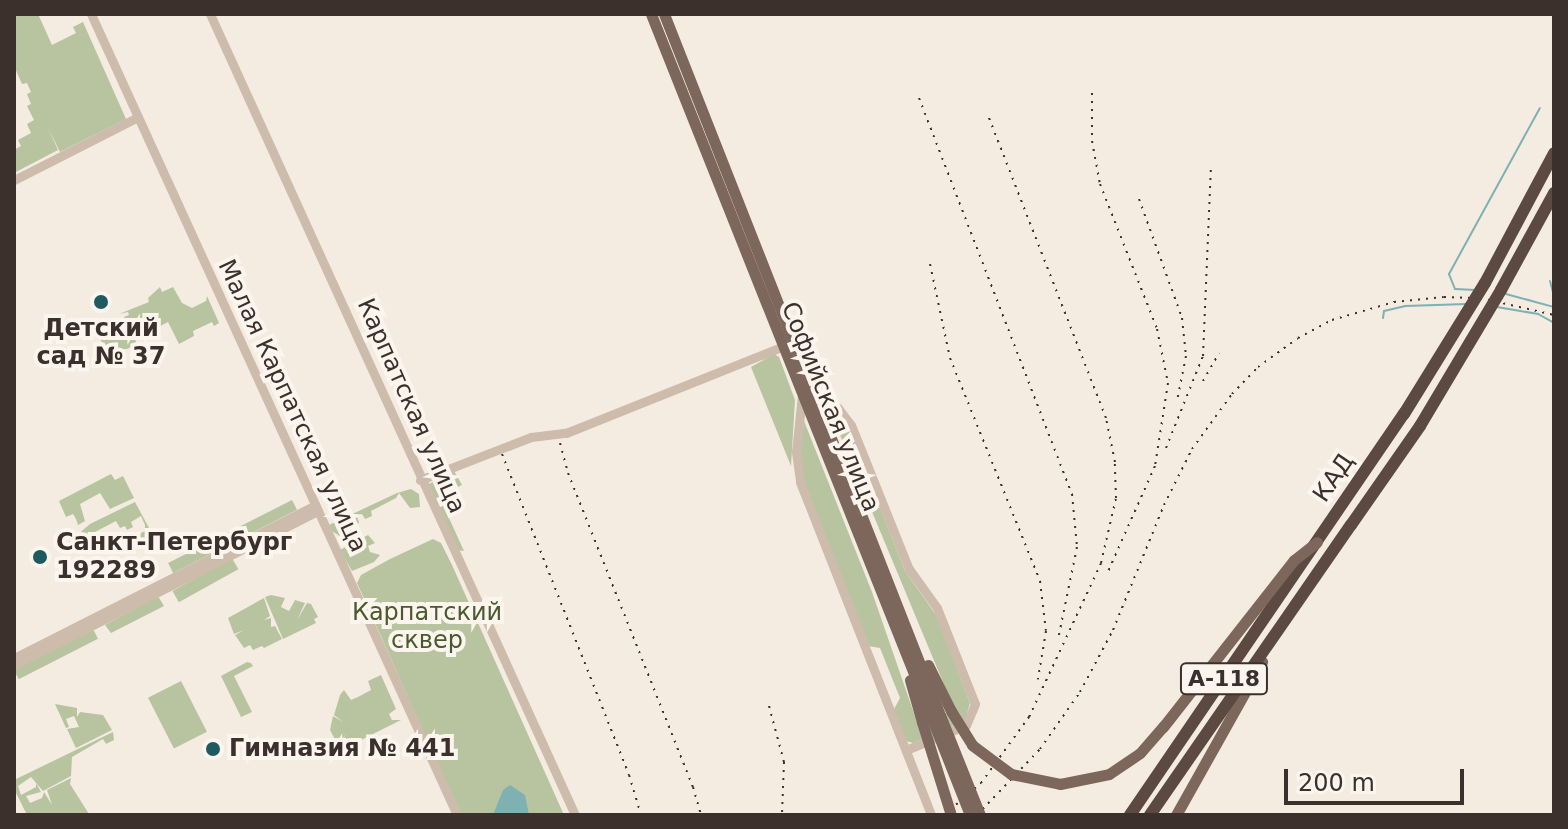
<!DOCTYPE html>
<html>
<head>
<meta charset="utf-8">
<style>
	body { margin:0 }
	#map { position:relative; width:1568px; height:829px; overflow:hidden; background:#f4ebe1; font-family:"DejaVu Sans",sans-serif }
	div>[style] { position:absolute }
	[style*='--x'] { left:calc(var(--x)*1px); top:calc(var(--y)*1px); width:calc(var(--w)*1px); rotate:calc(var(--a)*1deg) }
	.green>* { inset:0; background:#b8c4a0; transform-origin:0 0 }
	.water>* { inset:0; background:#7fb0b2 }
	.stream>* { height:2px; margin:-1px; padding:0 1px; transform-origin:1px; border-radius:1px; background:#7fb0b2 }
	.minor>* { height:9px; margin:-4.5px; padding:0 4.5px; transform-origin:4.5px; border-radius:4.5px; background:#cdbbac }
	.major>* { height:11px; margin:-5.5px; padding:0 5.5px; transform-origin:5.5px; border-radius:5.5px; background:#7d675c }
	.highway>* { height:12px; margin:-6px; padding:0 6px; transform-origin:6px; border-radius:6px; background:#5c4a42 }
	.rail>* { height:2px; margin-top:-1px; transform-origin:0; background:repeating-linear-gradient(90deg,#3b302b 0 2px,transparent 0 8px) }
	.major-bridge>* { height:11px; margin:-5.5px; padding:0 5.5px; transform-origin:5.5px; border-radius:5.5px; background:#7d675c }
	.highway-bridge>* { height:12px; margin:-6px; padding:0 6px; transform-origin:6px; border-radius:6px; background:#5c4a42 }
	.dots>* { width:22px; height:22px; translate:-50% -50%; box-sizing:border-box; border:4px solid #fbf5ee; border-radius:50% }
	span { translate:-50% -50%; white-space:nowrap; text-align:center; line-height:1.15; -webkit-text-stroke:8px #fbf5ee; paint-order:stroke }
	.shield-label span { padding:2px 6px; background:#fbf5ee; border:2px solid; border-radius:6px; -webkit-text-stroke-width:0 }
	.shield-label { font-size:22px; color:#3b302b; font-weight:700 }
	.poi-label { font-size:24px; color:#3b302b; font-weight:700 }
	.left { translate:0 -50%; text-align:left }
	.street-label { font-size:24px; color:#3b302b }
	.park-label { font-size:24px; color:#4a5a2e }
	.frame { position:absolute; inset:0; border:16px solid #3b302b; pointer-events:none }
	.scale { position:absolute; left:1284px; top:769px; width:180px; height:36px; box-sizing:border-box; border:4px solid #3b302b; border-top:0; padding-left:10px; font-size:24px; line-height:28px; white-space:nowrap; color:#3b302b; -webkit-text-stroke:6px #fbf5ee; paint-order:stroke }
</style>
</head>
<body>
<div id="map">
	<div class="green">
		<i style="clip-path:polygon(14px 14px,38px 14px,52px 45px,76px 33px,73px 27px,83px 22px,126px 119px,60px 152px,48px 128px,58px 150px,14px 173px,14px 150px,21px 146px,18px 140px,31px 133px,27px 124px,34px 120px,27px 106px,31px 104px,27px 94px,31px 92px,27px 83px,22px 84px,14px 66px)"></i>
		<i style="clip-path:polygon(160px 287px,162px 292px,173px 287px,182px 303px,192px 308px,206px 301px,207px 296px,219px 323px,214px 326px,212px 322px,193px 331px,194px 336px,179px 344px,168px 322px,135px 339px,137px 344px,127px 349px,105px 349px,100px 338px,127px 325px,124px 317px,129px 315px,128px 312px,119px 314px,149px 302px,148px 298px)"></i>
		<i style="clip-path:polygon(774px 354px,779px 357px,795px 400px,791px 466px,751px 367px)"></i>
		<i style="clip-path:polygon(828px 406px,846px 422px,905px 571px,936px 615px,970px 703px,965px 721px,913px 743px,906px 741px,893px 711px,900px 698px,880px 648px,868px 646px,803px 478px,800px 457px,804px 421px,872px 592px,918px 725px,955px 711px)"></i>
		<i style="clip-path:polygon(454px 471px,462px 485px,439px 496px,464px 551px,457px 550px,429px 484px)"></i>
		<i style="clip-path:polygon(111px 474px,115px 480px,123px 476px,134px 498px,110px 509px,100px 493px,80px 504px,85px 521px,73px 528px,78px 525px,76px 519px,73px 514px,66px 517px,59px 501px)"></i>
		<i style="clip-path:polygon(411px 489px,419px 494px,420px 507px,410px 508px,399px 493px,396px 498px,371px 511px,372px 516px,365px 519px,362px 514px,357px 517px,359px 522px,354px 533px,341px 537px,332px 531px,329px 525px,397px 493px)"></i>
		<i style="left:292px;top:500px;width:11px;height:139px;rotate:63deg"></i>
		<i style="clip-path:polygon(135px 502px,162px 552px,158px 554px,151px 539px,142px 543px,137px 535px,145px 531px,145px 525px,141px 516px,131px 522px,133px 527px,127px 530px,125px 526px,120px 528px,116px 521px,91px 534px,93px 539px,71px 549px,69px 542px,90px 524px)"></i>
		<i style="clip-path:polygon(368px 535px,375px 543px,368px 546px,370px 552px,380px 555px,374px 562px,352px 571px,340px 550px)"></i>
		<i style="clip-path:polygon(433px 539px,441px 543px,452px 565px,564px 815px,461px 815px,357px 583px,361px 575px,390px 559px)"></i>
		<i style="left:232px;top:558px;width:13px;height:68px;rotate:61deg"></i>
		<i style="clip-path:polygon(271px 595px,285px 598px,281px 607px,289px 611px,295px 600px,305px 603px,297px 620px,307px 603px,311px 604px,318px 617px,314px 619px,316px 623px,283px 639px,265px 597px)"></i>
		<i style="clip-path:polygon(158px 596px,164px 606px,111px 633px,105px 625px)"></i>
		<i style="clip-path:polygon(264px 598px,270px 616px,264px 620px,271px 618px,271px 627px,275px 626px,282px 639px,264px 648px,262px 646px,253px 650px,250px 645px,244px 648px,235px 635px,244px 630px,234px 634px,228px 618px)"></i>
		<i style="left:93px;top:629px;width:11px;height:89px;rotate:63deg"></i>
		<i style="clip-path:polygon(247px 662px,251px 663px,253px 666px,234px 676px,252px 712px,241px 717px,221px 676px)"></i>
		<i style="clip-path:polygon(381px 675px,396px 709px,389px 714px,392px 720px,401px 720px,349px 746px,349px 750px,342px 753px,339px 747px,346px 734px,338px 745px,330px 730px,333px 716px,343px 722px,334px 715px,340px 695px,344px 690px,351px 700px,358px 697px,371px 690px,368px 681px)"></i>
		<i style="left:181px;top:681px;width:57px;height:37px;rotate:63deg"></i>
		<i style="clip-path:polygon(55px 704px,77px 708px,77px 717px,80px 712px,103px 715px,112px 730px,76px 748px,67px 729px,79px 727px,74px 716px,66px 719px,69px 727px,66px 728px)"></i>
		<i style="clip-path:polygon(113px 732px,114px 740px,106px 744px,103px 739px,72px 757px,71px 776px,43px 791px,31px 777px,18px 786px,21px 795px,36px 787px,36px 783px,41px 792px,26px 796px,30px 803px,42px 798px,44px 792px,52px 805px,47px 790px,71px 778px,70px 784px,89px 814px,27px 815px,14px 789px,14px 780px)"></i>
	</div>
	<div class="water">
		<i style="clip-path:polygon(510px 785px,525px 795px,529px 815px,493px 815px,503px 790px)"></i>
	</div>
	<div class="stream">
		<i style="--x:1550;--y:281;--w:16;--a:75"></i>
		<i style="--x:1476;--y:290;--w:21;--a:-177"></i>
		<i style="--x:1455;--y:289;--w:16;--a:-112"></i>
		<i style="--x:1449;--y:274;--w:189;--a:-61.3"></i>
		<i style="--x:1506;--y:294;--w:50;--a:15.2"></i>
		<i style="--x:1497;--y:307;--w:42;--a:9.7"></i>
		<i style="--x:1538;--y:314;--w:18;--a:29"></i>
		<i style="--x:1383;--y:318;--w:7;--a:-82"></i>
		<i style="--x:1384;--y:311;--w:22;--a:-13"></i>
		<i style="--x:1405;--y:306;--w:62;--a:-1.8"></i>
	</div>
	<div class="minor">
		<i style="--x:91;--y:14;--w:881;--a:65.44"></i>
		<i style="--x:210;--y:14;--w:880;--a:65.5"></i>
		<i style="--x:14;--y:180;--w:139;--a:-26.9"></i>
		<i style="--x:813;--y:390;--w:31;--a:36"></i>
		<i style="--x:838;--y:408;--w:21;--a:53"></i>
		<i style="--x:851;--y:425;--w:155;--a:68.1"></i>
		<i style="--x:909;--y:569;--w:48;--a:54.3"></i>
		<i style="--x:937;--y:608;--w:103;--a:68.4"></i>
		<i style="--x:975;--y:704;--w:23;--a:113"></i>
		<i style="--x:966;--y:725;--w:65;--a:157.4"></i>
		<i style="--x:802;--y:395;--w:57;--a:96"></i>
		<i style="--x:796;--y:452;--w:30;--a:82"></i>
		<i style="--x:800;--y:482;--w:358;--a:68.5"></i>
		<i style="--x:420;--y:480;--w:119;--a:-21.2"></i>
		<i style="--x:531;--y:437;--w:35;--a:-7"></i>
		<i style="--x:566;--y:433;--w:234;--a:-21.8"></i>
		<i style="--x:14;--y:658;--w:338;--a:-26.9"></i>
		<i style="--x:14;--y:665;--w:341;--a:-26.9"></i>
	</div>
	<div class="major">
		<i style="--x:651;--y:14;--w:759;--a:68.27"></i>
		<i style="--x:664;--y:14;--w:753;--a:68.51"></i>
		<i style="--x:928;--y:665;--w:51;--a:63.4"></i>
		<i style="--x:910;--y:680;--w:44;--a:74.1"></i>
		<i style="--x:1176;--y:815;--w:176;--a:-60.7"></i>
	</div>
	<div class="highway">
		<i style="--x:1485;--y:283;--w:147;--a:-62"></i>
		<i style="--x:1501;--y:290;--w:111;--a:-61.3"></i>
		<i style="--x:1130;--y:815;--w:486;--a:-55.7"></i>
		<i style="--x:1150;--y:815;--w:353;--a:-55.3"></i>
	</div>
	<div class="rail">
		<i style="--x:1092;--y:93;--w:48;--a:90"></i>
		<i style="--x:1092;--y:141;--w:44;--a:79.5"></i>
		<i style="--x:1100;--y:184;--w:156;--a:68.5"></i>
		<i style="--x:1157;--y:329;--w:55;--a:78.5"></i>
		<i style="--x:1168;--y:383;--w:84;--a:98.9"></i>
		<i style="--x:1155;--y:466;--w:118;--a:114"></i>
		<i style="--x:919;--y:98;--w:425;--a:68.9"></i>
		<i style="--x:1072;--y:494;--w:53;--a:84.6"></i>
		<i style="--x:1077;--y:547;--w:90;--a:101.6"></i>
		<i style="--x:1139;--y:199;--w:127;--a:70.1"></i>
		<i style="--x:1182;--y:318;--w:38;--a:84"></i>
		<i style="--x:1186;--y:356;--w:46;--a:101.3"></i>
		<i style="--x:930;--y:264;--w:96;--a:78"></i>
		<i style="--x:950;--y:358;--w:240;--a:68"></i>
		<i style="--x:1040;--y:581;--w:50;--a:83.2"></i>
		<i style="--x:1046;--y:631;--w:49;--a:99.5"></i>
		<i style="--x:1203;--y:381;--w:32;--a:-60"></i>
		<i style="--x:560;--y:443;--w:31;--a:75"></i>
		<i style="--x:568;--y:473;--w:338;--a:68.3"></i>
		<i style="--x:693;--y:787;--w:29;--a:74"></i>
		<i style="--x:1166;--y:448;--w:99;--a:-68.1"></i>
		<i style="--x:1203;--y:356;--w:192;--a:-87.6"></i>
		<i style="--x:502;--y:454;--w:345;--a:68.4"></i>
		<i style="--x:629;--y:775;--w:42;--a:73.3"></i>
		<i style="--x:769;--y:706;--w:58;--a:75"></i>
		<i style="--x:784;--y:762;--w:53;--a:92.2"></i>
		<i style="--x:944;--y:815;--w:49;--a:-40.9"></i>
		<i style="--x:981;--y:783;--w:82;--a:-54"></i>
		<i style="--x:1029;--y:717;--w:170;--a:-64.9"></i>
		<i style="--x:1101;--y:563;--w:67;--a:-77"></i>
		<i style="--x:1116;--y:498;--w:36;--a:-92"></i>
		<i style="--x:1115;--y:462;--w:45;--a:-101.6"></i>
		<i style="--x:1106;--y:418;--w:324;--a:-111.3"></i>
		<i style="--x:977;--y:815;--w:91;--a:-46.3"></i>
		<i style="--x:1040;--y:749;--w:70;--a:-54.9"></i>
		<i style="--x:1080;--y:692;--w:70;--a:-62"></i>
		<i style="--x:1113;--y:630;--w:135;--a:-67.8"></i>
		<i style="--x:1164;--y:505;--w:63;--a:-63.4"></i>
		<i style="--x:1192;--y:449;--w:68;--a:-54"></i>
		<i style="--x:1232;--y:394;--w:37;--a:-46"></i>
		<i style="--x:1258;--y:367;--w:49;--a:-35.9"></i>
		<i style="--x:1298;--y:338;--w:38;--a:-28"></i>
		<i style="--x:1332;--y:320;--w:65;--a:-16.2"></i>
		<i style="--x:1394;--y:302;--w:50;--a:-5.7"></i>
		<i style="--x:1444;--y:297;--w:36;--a:2"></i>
		<i style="--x:1480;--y:298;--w:76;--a:12.9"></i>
	</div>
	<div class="major-bridge">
		<i style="--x:951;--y:711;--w:40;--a:58"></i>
		<i style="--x:972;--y:745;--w:49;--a:36.6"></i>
		<i style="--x:1011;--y:774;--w:50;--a:11.5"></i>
		<i style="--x:1060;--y:784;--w:50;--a:-11.5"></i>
		<i style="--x:1109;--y:774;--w:37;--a:-34"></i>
		<i style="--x:1140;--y:753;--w:35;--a:-49"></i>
		<i style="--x:1163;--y:727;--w:212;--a:-51.9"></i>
		<i style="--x:1294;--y:560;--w:29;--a:-38"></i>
		<i style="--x:940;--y:715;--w:108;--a:68.2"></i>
		<i style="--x:932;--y:719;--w:103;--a:68.4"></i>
		<i style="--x:922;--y:722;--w:97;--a:72.7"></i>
	</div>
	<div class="highway-bridge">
		<i style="--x:1404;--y:414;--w:154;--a:-58.3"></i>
		<i style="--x:1351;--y:525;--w:121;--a:-55.1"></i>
		<i style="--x:1420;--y:426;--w:158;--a:-59.2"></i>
	</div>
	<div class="dots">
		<i style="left:101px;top:302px;background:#1f5a5e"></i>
		<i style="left:40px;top:557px;background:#1f5a5e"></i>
		<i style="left:213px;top:749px;background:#1f5a5e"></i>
	</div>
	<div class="shield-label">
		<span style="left:1224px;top:679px">А-118</span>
	</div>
	<div class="poi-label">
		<span style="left:101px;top:343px">Детский<br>сад № 37</span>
		<span class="left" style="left:56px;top:557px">Санкт-Петербург<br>192289</span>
		<span class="left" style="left:229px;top:749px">Гимназия № 441</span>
	</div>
	<div class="street-label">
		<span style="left:292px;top:406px;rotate:65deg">Малая Карпатская улица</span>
		<span style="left:411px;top:406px;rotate:66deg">Карпатская улица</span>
		<span style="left:830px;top:407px;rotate:68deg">Софийская улица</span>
		<span style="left:1334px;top:478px;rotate:-56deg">КАД</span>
	</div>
	<div class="park-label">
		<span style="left:427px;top:627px">Карпатский<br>сквер</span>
	</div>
	<div class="frame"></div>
	<div class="scale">200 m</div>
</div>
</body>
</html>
